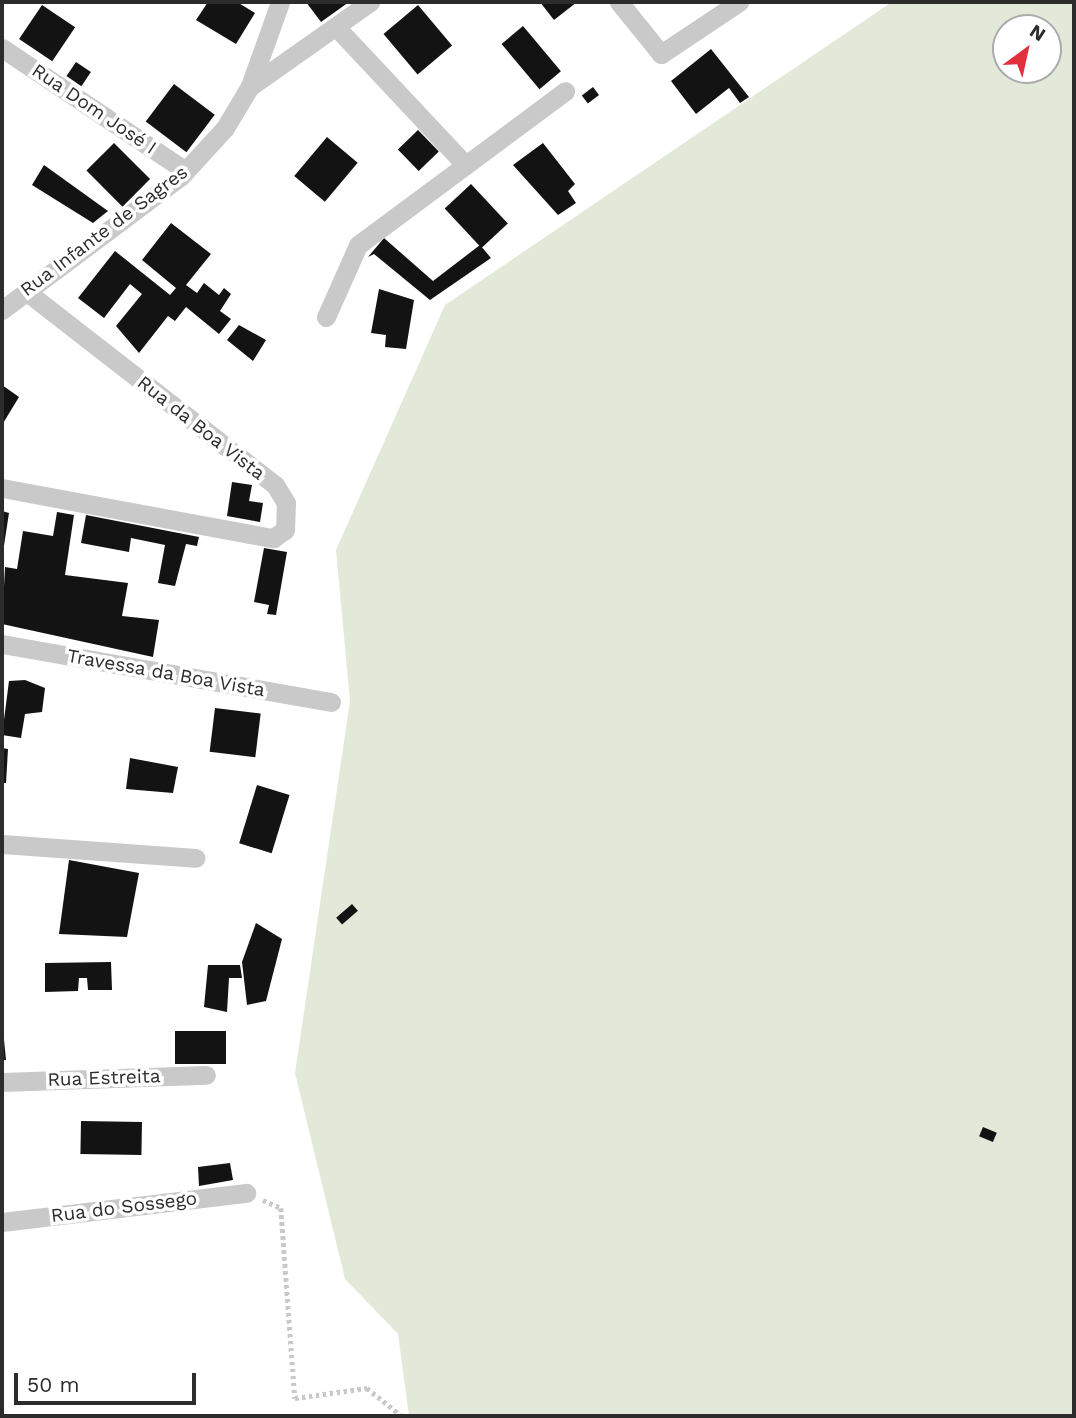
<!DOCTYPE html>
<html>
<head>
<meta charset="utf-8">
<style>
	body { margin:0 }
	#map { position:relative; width:1076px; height:1418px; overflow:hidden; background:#fff; font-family:"Work Sans",sans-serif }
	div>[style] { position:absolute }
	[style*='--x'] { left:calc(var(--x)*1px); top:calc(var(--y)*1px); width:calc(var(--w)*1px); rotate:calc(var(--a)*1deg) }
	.green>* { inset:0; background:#e2e9d9 }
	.building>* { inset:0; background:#131313; transform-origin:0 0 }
	.path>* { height:4.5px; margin-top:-2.25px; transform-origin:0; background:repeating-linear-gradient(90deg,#c9c9c9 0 3.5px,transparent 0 7px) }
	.minor>* { height:19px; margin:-9.5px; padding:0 9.5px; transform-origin:9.5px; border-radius:9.5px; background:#c9c9c9 }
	span { translate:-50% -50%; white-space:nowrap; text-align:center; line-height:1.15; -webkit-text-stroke:7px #fff; paint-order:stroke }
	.street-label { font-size:19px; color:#2c2c2c }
	.frame { position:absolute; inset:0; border:4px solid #2c2c2c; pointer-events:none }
	.north { position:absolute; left:992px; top:14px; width:70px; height:70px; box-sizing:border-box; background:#fff; border:2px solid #ababab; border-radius:50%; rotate:33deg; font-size:19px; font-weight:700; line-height:28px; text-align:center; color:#2c2c2c }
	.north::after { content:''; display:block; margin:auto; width:24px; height:32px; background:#e0313c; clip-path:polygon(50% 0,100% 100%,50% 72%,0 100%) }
	.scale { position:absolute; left:14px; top:1373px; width:182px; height:32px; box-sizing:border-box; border:4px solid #2c2c2c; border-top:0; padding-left:9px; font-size:21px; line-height:24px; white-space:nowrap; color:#2c2c2c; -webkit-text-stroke:5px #fff; paint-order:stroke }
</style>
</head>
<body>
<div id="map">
	<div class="green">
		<i style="clip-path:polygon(evenodd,892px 2px,1074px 2px,1074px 1416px,409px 1416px,398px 1334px,345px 1279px,295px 1073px,350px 701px,336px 550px,445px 305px,892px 2px,1006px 28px,1048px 28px,1048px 70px,1006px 70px,1006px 28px)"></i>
	</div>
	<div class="building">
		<i style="clip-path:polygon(208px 2px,237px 2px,255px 13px,236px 44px,196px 20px)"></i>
		<i style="clip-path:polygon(306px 2px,349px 2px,321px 22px)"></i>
		<i style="clip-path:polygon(540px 2px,577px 2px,554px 20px)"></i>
		<i style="left:42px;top:5px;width:40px;height:41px;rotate:34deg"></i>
		<i style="left:418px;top:5px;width:53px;height:45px;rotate:50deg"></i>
		<i style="left:523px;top:26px;width:59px;height:28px;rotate:50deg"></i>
		<i style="clip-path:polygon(711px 49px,749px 97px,740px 103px,729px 88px,696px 114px,671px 81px)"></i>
		<i style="left:76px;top:62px;width:18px;height:17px;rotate:34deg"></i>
		<i style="left:174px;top:84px;width:51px;height:47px;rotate:37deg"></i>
		<i style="left:593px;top:87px;width:10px;height:14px;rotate:53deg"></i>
		<i style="left:418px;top:130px;width:30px;height:28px;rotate:46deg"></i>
		<i style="left:327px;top:137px;width:40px;height:51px;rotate:40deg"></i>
		<i style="left:114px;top:143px;width:51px;height:39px;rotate:45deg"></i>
		<i style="clip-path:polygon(543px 143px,575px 184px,568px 191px,576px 203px,558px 215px,513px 165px)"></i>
		<i style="clip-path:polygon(44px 165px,108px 211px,93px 223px,32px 185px)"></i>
		<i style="left:471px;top:184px;width:54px;height:36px;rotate:47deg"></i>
		<i style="clip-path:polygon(171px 223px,211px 254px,186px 285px,197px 293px,204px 283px,219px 295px,224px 288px,231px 294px,220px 311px,231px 319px,219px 334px,186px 307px,175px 321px,168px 316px,139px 353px,116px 326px,142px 294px,130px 284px,104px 318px,78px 298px,115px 251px,170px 295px,176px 288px,142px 260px)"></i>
		<i style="clip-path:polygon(384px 238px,433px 281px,480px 245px,491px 258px,430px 300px,374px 254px,368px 257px)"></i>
		<i style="clip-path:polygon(379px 289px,414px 300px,406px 349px,385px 347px,386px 335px,371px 333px)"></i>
		<i style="clip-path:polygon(239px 325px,266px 340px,253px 361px,227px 340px)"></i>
		<i style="clip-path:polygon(2px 385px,19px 397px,2px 425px)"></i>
		<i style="clip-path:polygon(232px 482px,252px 485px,249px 501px,263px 503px,260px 522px,227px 516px)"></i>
		<i style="clip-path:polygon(2px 511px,9px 513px,3px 552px,2px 552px)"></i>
		<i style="clip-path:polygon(57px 512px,74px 515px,65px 575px,128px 583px,122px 616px,159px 620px,153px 657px,2px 624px,5px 567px,17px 569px,23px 531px,53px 536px)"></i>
		<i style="clip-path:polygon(86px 515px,199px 537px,197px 546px,186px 544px,175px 586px,158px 583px,165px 545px,131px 538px,129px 552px,81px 543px)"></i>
		<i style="clip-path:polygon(264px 548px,287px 552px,276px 615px,267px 614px,269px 605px,254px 602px)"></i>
		<i style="clip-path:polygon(25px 680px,45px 688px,42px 712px,25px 714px,21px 738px,2px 735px,9px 681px)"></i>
		<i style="left:215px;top:708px;width:46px;height:44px;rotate:7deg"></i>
		<i style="clip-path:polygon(2px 748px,8px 749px,6px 783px,2px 783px)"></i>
		<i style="clip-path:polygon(130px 758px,178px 767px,173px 793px,126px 789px)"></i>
		<i style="left:257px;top:785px;width:34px;height:61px;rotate:17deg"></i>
		<i style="clip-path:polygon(69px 860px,139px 873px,127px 937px,59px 934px)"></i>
		<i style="left:352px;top:904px;width:9px;height:21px;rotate:49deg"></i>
		<i style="clip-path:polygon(256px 923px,282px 939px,266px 1001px,247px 1005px,242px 962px)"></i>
		<i style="clip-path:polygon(111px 962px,112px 990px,88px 990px,87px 978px,79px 978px,78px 991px,45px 992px,45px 963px)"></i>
		<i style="clip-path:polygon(208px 965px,240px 965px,242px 978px,229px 978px,227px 1012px,204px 1007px)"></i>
		<i style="clip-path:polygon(2px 1019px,6px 1060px,2px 1060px)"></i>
		<i style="left:175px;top:1031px;width:51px;height:33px"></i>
		<i style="left:81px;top:1121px;width:61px;height:33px;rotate:1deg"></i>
		<i style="left:983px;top:1127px;width:15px;height:10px;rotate:23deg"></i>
		<i style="clip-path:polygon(230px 1163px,233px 1180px,199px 1186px,198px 1167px)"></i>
	</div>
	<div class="path">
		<i style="--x:263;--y:1200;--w:20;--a:24"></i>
		<i style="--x:281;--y:1208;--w:191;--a:85.8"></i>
		<i style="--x:295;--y:1398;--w:73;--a:-7.9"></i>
		<i style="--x:367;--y:1388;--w:45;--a:38.7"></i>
	</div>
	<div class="minor">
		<i style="--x:619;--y:2;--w:67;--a:51.1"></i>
		<i style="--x:661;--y:54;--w:94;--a:-33.7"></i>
		<i style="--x:337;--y:28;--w:184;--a:46.8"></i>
		<i style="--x:2;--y:48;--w:221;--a:33.8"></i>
		<i style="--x:251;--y:86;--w:146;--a:-35.2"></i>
		<i style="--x:2;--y:310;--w:222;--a:-36.8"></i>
		<i style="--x:180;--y:177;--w:67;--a:-47.4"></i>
		<i style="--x:225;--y:128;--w:49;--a:-59.2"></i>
		<i style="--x:250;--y:86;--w:89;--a:-70.3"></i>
		<i style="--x:326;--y:317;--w:79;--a:-66"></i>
		<i style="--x:358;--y:245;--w:258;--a:-36.6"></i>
		<i style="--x:2;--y:488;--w:276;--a:10.5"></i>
		<i style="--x:273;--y:538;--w:14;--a:-34"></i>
		<i style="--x:285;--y:530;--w:27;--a:-88"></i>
		<i style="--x:286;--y:503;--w:21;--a:-121"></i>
		<i style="--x:275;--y:485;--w:316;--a:-142.1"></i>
		<i style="--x:2;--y:644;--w:334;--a:10"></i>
		<i style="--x:2;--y:844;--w:194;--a:4.1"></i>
		<i style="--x:2;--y:1082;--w:204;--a:-2"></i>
		<i style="--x:2;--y:1222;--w:246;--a:-6.8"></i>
	</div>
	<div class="street-label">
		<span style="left:94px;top:109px;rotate:34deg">Rua Dom José I</span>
		<span style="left:104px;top:231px;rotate:-37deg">Rua Infante de Sagres</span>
		<span style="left:201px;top:428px;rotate:38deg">Rua da Boa Vista</span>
		<span style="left:166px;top:673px;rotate:10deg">Travessa da Boa Vista</span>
		<span style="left:104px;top:1078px;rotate:-2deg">Rua Estreita</span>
		<span style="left:124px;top:1207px;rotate:-7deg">Rua do Sossego</span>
	</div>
	<div class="frame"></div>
	<div class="north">N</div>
	<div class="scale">50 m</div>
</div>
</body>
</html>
